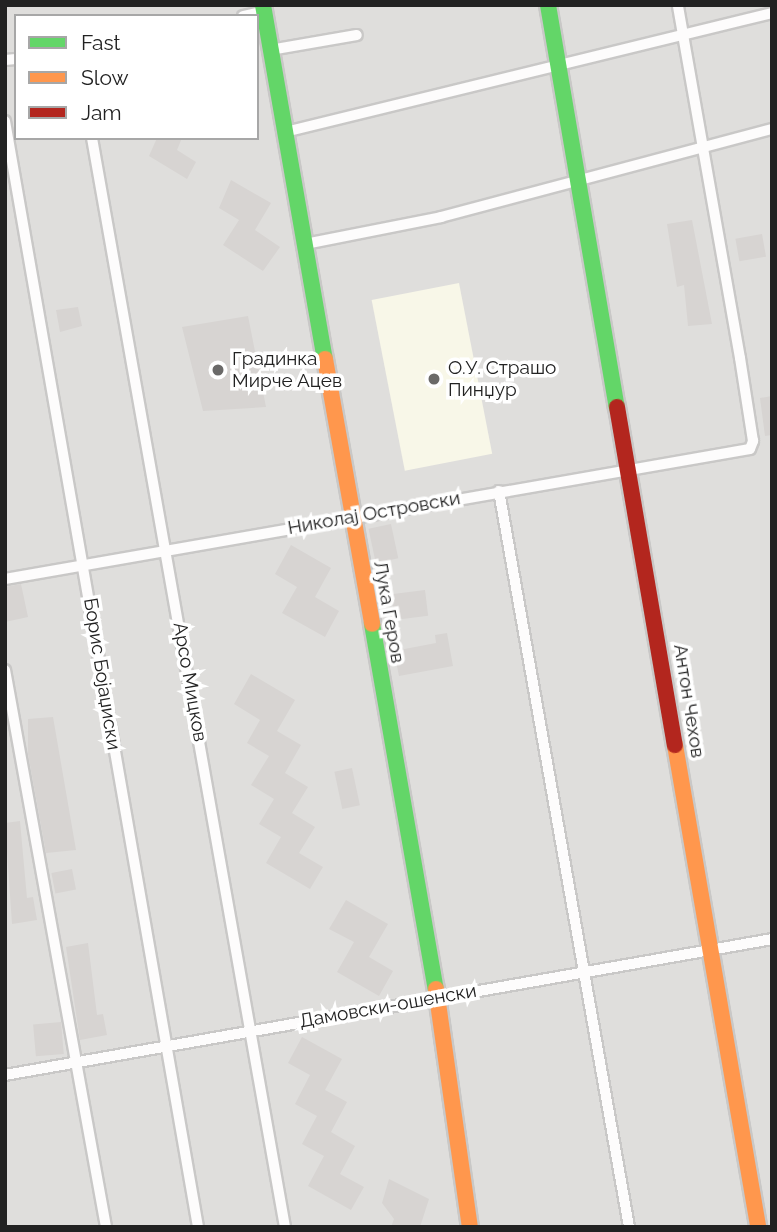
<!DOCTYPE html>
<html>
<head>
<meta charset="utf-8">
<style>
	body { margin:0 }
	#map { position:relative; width:777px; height:1232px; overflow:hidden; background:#f0eeeb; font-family:Raleway,sans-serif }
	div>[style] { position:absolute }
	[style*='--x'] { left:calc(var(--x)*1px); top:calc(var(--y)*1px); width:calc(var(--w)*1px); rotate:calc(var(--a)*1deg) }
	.residential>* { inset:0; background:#dfdedc }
	.education>* { inset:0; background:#f8f7e8; transform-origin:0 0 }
	.building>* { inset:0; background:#d7d4d2; transform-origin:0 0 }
	.roads { filter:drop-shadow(2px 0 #c9c8c7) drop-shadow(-2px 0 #c9c8c7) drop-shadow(0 2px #c9c8c7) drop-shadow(0 -2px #c9c8c7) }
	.street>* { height:10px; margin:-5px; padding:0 5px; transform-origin:5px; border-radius:5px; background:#fdfcfc }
	.fast>* { height:16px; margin:-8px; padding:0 8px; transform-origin:8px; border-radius:8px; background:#63d668 }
	.slow>* { height:16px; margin:-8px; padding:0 8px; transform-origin:8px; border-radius:8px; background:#ff974d }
	.jam>* { height:16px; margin:-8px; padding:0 8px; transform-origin:8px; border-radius:8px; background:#b3261e }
	.dots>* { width:19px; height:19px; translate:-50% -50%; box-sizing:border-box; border:4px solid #fff; border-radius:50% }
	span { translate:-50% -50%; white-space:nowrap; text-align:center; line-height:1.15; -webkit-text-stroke:7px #fff; paint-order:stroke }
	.poi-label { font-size:19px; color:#222 }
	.left { translate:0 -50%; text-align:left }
	.street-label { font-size:19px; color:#222 }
	.frame { position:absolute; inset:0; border:7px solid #222; pointer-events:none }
	.legend { position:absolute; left:14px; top:14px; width:245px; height:126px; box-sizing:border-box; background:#fff; border:2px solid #a7a7a7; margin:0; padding:9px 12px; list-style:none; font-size:21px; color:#222 }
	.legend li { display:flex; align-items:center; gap:14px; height:35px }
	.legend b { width:35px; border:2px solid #a7a7a7 }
</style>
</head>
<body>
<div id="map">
	<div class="residential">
		<i style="clip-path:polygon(evenodd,5px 5px,772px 5px,772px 1227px,5px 1227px,5px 5px,16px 16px,257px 16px,257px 138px,16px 138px,16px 16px)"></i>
	</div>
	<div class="education">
		<i style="left:459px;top:283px;width:174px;height:89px;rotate:79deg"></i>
	</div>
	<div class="building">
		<i style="clip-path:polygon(157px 138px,182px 138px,177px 150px,196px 162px,187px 179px,149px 156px)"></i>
		<i style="clip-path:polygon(231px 180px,271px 203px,255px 230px,280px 247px,263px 271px,223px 245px,239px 220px,219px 208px)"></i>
		<i style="clip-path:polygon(692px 220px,712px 324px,688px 326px,684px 285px,677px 287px,667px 224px)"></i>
		<i style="left:762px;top:234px;width:23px;height:27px;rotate:80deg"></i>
		<i style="clip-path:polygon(78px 307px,82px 326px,60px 332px,56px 310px)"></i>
		<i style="clip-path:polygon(248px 316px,266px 407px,203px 411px,182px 327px)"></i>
		<i style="clip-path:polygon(772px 396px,772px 435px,765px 436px,760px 398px)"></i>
		<i style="left:391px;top:524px;width:35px;height:23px;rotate:78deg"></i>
		<i style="clip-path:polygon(291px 545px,331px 568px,315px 597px,339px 611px,325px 637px,282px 613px,297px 587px,275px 574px)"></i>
		<i style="clip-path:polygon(21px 584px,28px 617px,5px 622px,5px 587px)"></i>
		<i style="left:425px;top:590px;width:26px;height:34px;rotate:83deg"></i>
		<i style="clip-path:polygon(447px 633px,453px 666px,399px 676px,394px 651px,436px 643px,435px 635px)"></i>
		<i style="clip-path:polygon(251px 674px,295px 700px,277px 731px,301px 745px,285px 773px,308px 787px,292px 813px,315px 827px,299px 853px,323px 867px,310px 889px,266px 863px,281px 837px,259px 824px,274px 799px,251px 785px,269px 756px,247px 743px,260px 720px,234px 704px)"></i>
		<i style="clip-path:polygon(53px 717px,76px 850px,46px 853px,28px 754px,28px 719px)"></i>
		<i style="left:352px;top:768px;width:38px;height:18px;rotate:78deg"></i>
		<i style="clip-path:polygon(20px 821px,27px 898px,33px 897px,37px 920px,12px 924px,5px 823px)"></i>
		<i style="left:72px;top:869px;width:21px;height:21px;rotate:79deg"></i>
		<i style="clip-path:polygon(346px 900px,388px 924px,369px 957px,393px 971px,379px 996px,337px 972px,354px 942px,329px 929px)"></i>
		<i style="clip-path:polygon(88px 943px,97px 1015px,103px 1014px,107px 1035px,80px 1040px,66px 947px)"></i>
		<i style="left:61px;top:1022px;width:32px;height:28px;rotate:85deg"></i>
		<i style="clip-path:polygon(302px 1037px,342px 1059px,325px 1090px,347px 1102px,331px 1132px,355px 1146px,340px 1174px,364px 1187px,351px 1210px,308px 1186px,324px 1156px,302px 1144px,317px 1116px,295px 1104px,310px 1075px,288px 1063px)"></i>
		<i style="clip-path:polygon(389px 1179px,429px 1199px,420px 1227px,391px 1227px,394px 1219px,382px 1203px)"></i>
	</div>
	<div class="roads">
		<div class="street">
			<i style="--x:243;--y:16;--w:23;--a:-13"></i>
			<i style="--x:270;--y:50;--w:88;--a:-9.8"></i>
			<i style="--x:5;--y:60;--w:11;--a:-5"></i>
			<i style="--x:5;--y:121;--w:1123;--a:80.1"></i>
			<i style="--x:285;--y:132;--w:501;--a:-13.73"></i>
			<i style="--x:92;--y:138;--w:1106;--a:79.95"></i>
			<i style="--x:305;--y:244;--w:139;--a:-11.2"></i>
			<i style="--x:441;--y:217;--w:342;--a:-14.9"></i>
			<i style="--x:499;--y:491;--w:747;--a:79.98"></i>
			<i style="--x:5;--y:579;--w:756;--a:-9.9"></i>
			<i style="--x:750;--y:449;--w:9;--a:-69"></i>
			<i style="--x:753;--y:441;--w:84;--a:-98.9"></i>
			<i style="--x:740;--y:358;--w:358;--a:-100"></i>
			<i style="--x:5;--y:670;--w:566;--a:79.72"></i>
			<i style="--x:5;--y:1075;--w:779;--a:-10.05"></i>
		</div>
		<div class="fast">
			<i style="--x:263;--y:5;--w:359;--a:80.1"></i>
			<i style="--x:548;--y:5;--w:408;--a:80.3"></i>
			<i style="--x:372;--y:624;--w:371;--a:80.1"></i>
		</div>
		<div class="slow">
			<i style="--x:325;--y:359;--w:269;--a:79.9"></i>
			<i style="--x:675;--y:745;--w:489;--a:80.2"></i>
			<i style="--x:436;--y:989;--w:240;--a:81.9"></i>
		</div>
		<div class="jam">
			<i style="--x:617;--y:407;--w:343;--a:80.3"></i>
		</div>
	</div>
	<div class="dots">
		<i style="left:218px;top:370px;background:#6a6968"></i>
		<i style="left:434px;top:379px;background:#6a6968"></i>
	</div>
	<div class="poi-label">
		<span class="left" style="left:232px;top:370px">Градинка<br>Мирче Ацев</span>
		<span class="left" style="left:448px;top:379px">О.У. Страшо<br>Пинџур</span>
	</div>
	<div class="street-label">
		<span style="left:374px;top:513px;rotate:-10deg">Николај Островски</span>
		<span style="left:389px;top:612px;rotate:80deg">Лука Геров</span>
		<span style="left:102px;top:674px;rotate:81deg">Борис Бојаџиски</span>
		<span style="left:190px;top:682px;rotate:80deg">Арсо Мицков</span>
		<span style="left:689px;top:701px;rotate:81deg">Антон Чехов</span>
		<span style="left:388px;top:1006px;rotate:-10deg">Дамовски-ошенски</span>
	</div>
	<div class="frame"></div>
	<ul class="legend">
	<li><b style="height:9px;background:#63d668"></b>Fast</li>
	<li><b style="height:9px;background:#ff974d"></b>Slow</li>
	<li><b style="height:9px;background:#b3261e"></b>Jam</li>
	</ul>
</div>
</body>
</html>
